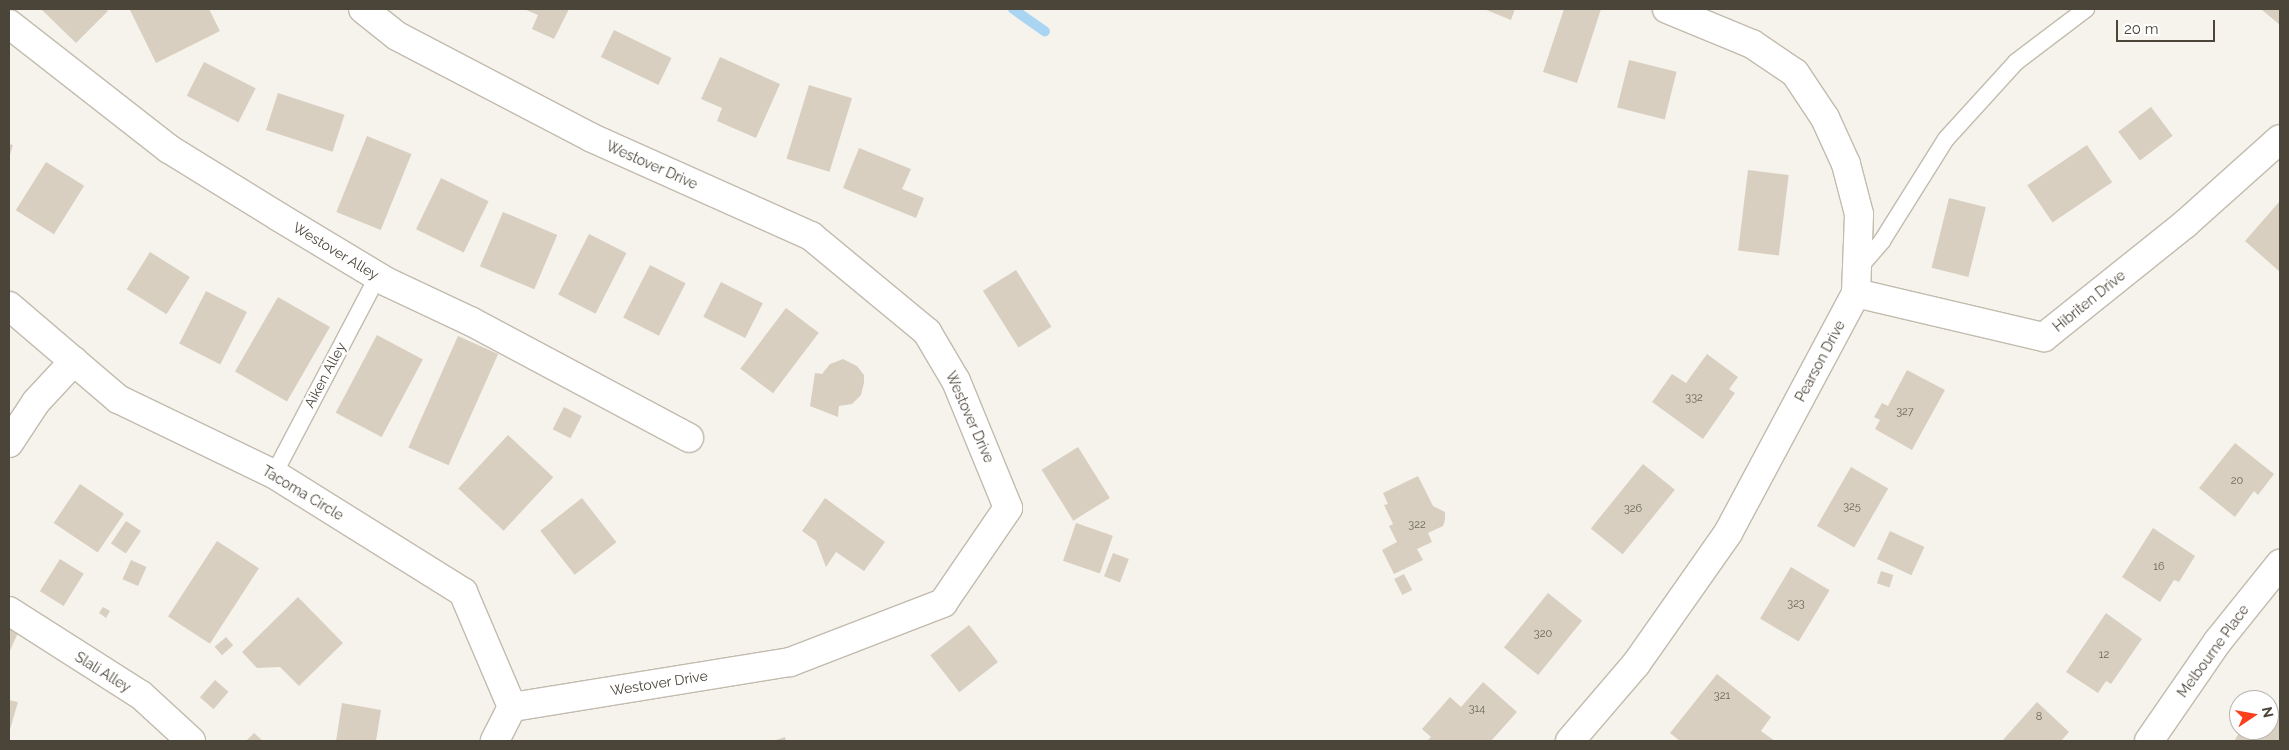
<!DOCTYPE html>
<html>
<head>
<meta charset="utf-8">
<style>
	body { margin:0 }
	#map { position:relative; width:2289px; height:750px; overflow:hidden; background:#f6f3ec; font-family:Raleway,sans-serif }
	div>[style] { position:absolute }
	[style*='--x'] { left:calc(var(--x)*1px); top:calc(var(--y)*1px); width:calc(var(--w)*1px); rotate:calc(var(--a)*1deg) }
	.stream>* { height:10px; margin:-5px; padding:0 5px; transform-origin:5px; border-radius:5px; background:#a9d4f2 }
	.building>* { inset:0; background:#d8cfc1; transform-origin:0 0 }
	.roads { filter:drop-shadow(1px 0 #c2bbae) drop-shadow(-1px 0 #c2bbae) drop-shadow(0 1px #c2bbae) drop-shadow(0 -1px #c2bbae) }
	.service>* { height:16px; margin:-8px; padding:0 8px; transform-origin:8px; border-radius:8px; background:#fff }
	.minor>* { height:28px; margin:-14px; padding:0 14px; transform-origin:14px; border-radius:14px; background:#fff }
	span { translate:-50% -50%; white-space:nowrap; text-align:center; line-height:1.15; -webkit-text-stroke:4px #fff; paint-order:stroke }
	.number-label { font-size:11px; color:#6e675b }
	.number-label span { -webkit-text-stroke-width:0 }
	.street-label { font-size:14px; color:#4b4439 }
	.frame { position:absolute; inset:0; border:10px solid #4b4439; pointer-events:none }
	.north { position:absolute; left:2229px; top:690px; width:50px; height:50px; box-sizing:border-box; background:#fff; border:1px solid #b7b4b0; border-radius:50%; rotate:78deg; font-size:14px; font-weight:700; line-height:20px; text-align:center; color:#4b4439 }
	.north::after { content:''; display:block; margin:auto; width:18px; height:22px; background:#fc3f1d; clip-path:polygon(50% 0,100% 100%,50% 72%,0 100%) }
	.scale { position:absolute; left:2116px; top:20px; width:99px; height:22px; box-sizing:border-box; border:2px solid #4b4439; border-top:0; padding-left:6px; font-size:15px; line-height:18px; white-space:nowrap; color:#4b4439; -webkit-text-stroke:4px #fff; paint-order:stroke }
</style>
</head>
<body>
<div id="map">
	<div class="stream">
		<i style="--x:1013;--y:9;--w:39;--a:35"></i>
	</div>
	<div class="building">
		<i style="clip-path:polygon(41px 9px,106px 9px,108px 11px,76px 43px)"></i>
		<i style="clip-path:polygon(132px 9px,209px 9px,220px 31px,156px 63px,130px 10px)"></i>
		<i style="clip-path:polygon(524px 9px,569px 9px,554px 39px,532px 29px,538px 15px)"></i>
		<i style="clip-path:polygon(1484px 9px,1515px 9px,1511px 20px)"></i>
		<i style="clip-path:polygon(1564px 9px,1601px 9px,1577px 83px,1543px 72px)"></i>
		<i style="clip-path:polygon(2261px 9px,2280px 9px,2280px 25px)"></i>
		<i style="left:614px;top:30px;width:64px;height:30px;rotate:26deg"></i>
		<i style="clip-path:polygon(720px 57px,780px 84px,756px 138px,717px 121px,722px 108px,701px 99px)"></i>
		<i style="left:1629px;top:60px;width:49px;height:49px;rotate:14deg"></i>
		<i style="left:204px;top:62px;width:58px;height:38px;rotate:27deg"></i>
		<i style="left:809px;top:85px;width:45px;height:77px;rotate:17deg"></i>
		<i style="left:278px;top:93px;width:70px;height:39px;rotate:18deg"></i>
		<i style="left:2151px;top:107px;width:36px;height:41px;rotate:53deg"></i>
		<i style="left:367px;top:136px;width:48px;height:82px;rotate:22deg"></i>
		<i style="clip-path:polygon(9px 144px,13px 145px,9px 158px)"></i>
		<i style="left:2087px;top:145px;width:45px;height:72px;rotate:56deg"></i>
		<i style="clip-path:polygon(859px 148px,911px 169px,902px 189px,924px 198px,916px 218px,843px 188px)"></i>
		<i style="left:46px;top:162px;width:45px;height:57px;rotate:32deg"></i>
		<i style="left:1748px;top:170px;width:41px;height:81px;rotate:7deg"></i>
		<i style="left:441px;top:178px;width:53px;height:57px;rotate:26deg"></i>
		<i style="left:1949px;top:198px;width:38px;height:72px;rotate:14deg"></i>
		<i style="clip-path:polygon(2279px 202px,2280px 203px,2280px 272px,2245px 241px)"></i>
		<i style="left:503px;top:212px;width:59px;height:59px;rotate:23deg"></i>
		<i style="left:589px;top:234px;width:42px;height:68px;rotate:27deg"></i>
		<i style="left:150px;top:252px;width:47px;height:44px;rotate:32deg"></i>
		<i style="left:650px;top:265px;width:40px;height:59px;rotate:27deg"></i>
		<i style="left:1016px;top:270px;width:67px;height:39px;rotate:58deg"></i>
		<i style="left:721px;top:282px;width:47px;height:39px;rotate:27deg"></i>
		<i style="left:206px;top:291px;width:46px;height:59px;rotate:27deg"></i>
		<i style="left:278px;top:297px;width:60px;height:86px;rotate:30deg"></i>
		<i style="left:786px;top:308px;width:41px;height:76px;rotate:37deg"></i>
		<i style="left:377px;top:335px;width:52px;height:88px;rotate:28deg"></i>
		<i style="left:458px;top:336px;width:44px;height:122px;rotate:24deg"></i>
		<i style="clip-path:polygon(1707px 354px,1738px 377px,1729px 389px,1735px 393px,1703px 439px,1652px 402px,1672px 374px,1686px 383px)"></i>
		<i style="clip-path:polygon(843px 359px,857px 366px,864px 375px,864px 383px,861px 395px,852px 404px,839px 406px,838px 417px,810px 406px,815px 373px,822px 374px,830px 364px)"></i>
		<i style="clip-path:polygon(1907px 370px,1945px 390px,1912px 450px,1875px 429px,1880px 420px,1874px 417px,1882px 403px,1888px 406px)"></i>
		<i style="left:564px;top:407px;width:20px;height:25px;rotate:27deg"></i>
		<i style="left:508px;top:435px;width:62px;height:73px;rotate:43deg"></i>
		<i style="clip-path:polygon(2235px 443px,2274px 474px,2258px 495px,2254px 491px,2235px 517px,2199px 488px)"></i>
		<i style="left:1078px;top:447px;width:60px;height:43px;rotate:58deg"></i>
		<i style="left:1643px;top:464px;width:41px;height:83px;rotate:39deg"></i>
		<i style="left:1851px;top:467px;width:43px;height:68px;rotate:30deg"></i>
		<i style="clip-path:polygon(1418px 476px,1433px 506px,1445px 512px,1445px 520px,1443px 526px,1428px 533px,1432px 542px,1417px 549px,1423px 560px,1394px 574px,1382px 550px,1397px 542px,1389px 526px,1393px 524px,1384px 505px,1388px 504px,1383px 493px)"></i>
		<i style="left:80px;top:484px;width:53px;height:47px;rotate:34deg"></i>
		<i style="left:582px;top:498px;width:56px;height:53px;rotate:52deg"></i>
		<i style="clip-path:polygon(825px 498px,885px 542px,864px 571px,836px 552px,826px 567px,816px 541px,802px 531px)"></i>
		<i style="left:126px;top:521px;width:18px;height:27px;rotate:34deg"></i>
		<i style="left:1076px;top:523px;width:39px;height:40px;rotate:19deg"></i>
		<i style="clip-path:polygon(2153px 528px,2195px 556px,2179px 582px,2174px 580px,2160px 602px,2122px 577px)"></i>
		<i style="left:1890px;top:531px;width:38px;height:31px;rotate:25deg"></i>
		<i style="left:217px;top:541px;width:50px;height:90px;rotate:33deg"></i>
		<i style="left:1113px;top:553px;width:17px;height:25px;rotate:21deg"></i>
		<i style="left:60px;top:559px;width:28px;height:38px;rotate:32deg"></i>
		<i style="left:131px;top:560px;width:17px;height:21px;rotate:24deg"></i>
		<i style="left:1791px;top:567px;width:45px;height:60px;rotate:31deg"></i>
		<i style="left:1881px;top:571px;width:13px;height:13px;rotate:18deg"></i>
		<i style="left:1404px;top:574px;width:18px;height:11px;rotate:63deg"></i>
		<i style="left:1548px;top:593px;width:44px;height:70px;rotate:39deg"></i>
		<i style="clip-path:polygon(298px 597px,343px 643px,299px 686px,280px 667px,257px 668px,242px 652px)"></i>
		<i style="clip-path:polygon(103px 607px,110px 611px,106px 618px,99px 613px)"></i>
		<i style="clip-path:polygon(2106px 613px,2142px 639px,2111px 684px,2106px 681px,2098px 693px,2066px 672px)"></i>
		<i style="clip-path:polygon(9px 621px,21px 626px,9px 653px)"></i>
		<i style="left:969px;top:625px;width:47px;height:49px;rotate:52deg"></i>
		<i style="left:226px;top:637px;width:11px;height:15px;rotate:49deg"></i>
		<i style="clip-path:polygon(1717px 674px,1771px 717px,1761px 731px,1775px 741px,1680px 741px,1670px 733px)"></i>
		<i style="left:215px;top:680px;width:18px;height:23px;rotate:41deg"></i>
		<i style="clip-path:polygon(1483px 682px,1517px 712px,1491px 741px,1427px 741px,1431px 737px,1422px 729px,1450px 697px,1461px 707px)"></i>
		<i style="clip-path:polygon(9px 700px,18px 702px,9px 733px)"></i>
		<i style="clip-path:polygon(2037px 702px,2069px 732px,2061px 741px,2002px 741px)"></i>
		<i style="clip-path:polygon(342px 703px,381px 710px,376px 741px,336px 741px)"></i>
		<i style="clip-path:polygon(2269px 705px,2280px 712px,2280px 741px,2234px 741px,2241px 730px,2269px 730px)"></i>
		<i style="clip-path:polygon(254px 733px,263px 741px,246px 741px)"></i>
		<i style="clip-path:polygon(785px 737px,786px 741px,773px 741px)"></i>
	</div>
	<div class="roads">
		<div class="service">
			<i style="--x:1858;--y:269;--w:37;--a:-49"></i>
			<i style="--x:1882;--y:241;--w:120;--a:-57.9"></i>
			<i style="--x:1946;--y:139;--w:104;--a:-47.7"></i>
			<i style="--x:2016;--y:62;--w:88;--a:-37.1"></i>
			<i style="--x:274;--y:474;--w:224;--a:-62.3"></i>
		</div>
		<div class="minor">
			<i style="--x:363;--y:9;--w:43;--a:38.5"></i>
			<i style="--x:397;--y:36;--w:220;--a:27.6"></i>
			<i style="--x:592;--y:138;--w:240;--a:24.1"></i>
			<i style="--x:811;--y:236;--w:151;--a:39.6"></i>
			<i style="--x:927;--y:332;--w:57;--a:59.4"></i>
			<i style="--x:956;--y:381;--w:137;--a:67.7"></i>
			<i style="--x:1008;--y:508;--w:115;--a:124.4"></i>
			<i style="--x:943;--y:603;--w:164;--a:158.9"></i>
			<i style="--x:790;--y:662;--w:282;--a:170.8"></i>
			<i style="--x:9;--y:24;--w:203;--a:38"></i>
			<i style="--x:169;--y:149;--w:129;--a:31.7"></i>
			<i style="--x:279;--y:217;--w:126;--a:31"></i>
			<i style="--x:387;--y:282;--w:94;--a:25.2"></i>
			<i style="--x:472;--y:322;--w:246;--a:28.1"></i>
			<i style="--x:1856;--y:293;--w:193;--a:13.2"></i>
			<i style="--x:2044;--y:337;--w:181;--a:-38.7"></i>
			<i style="--x:2185;--y:224;--w:127;--a:-41.8"></i>
			<i style="--x:9;--y:306;--w:143;--a:40.5"></i>
			<i style="--x:118;--y:399;--w:173;--a:25.7"></i>
			<i style="--x:274;--y:474;--w:223;--a:32"></i>
			<i style="--x:463;--y:592;--w:125;--a:66.9"></i>
			<i style="--x:512;--y:707;--w:38;--a:117"></i>
			<i style="--x:9;--y:443;--w:49;--a:-56.6"></i>
			<i style="--x:36;--y:402;--w:56;--a:-47.2"></i>
			<i style="--x:9;--y:611;--w:156;--a:32.5"></i>
			<i style="--x:141;--y:695;--w:68;--a:42.6"></i>
			<i style="--x:1570;--y:741;--w:101;--a:-49.4"></i>
			<i style="--x:1636;--y:664;--w:160;--a:-54.9"></i>
			<i style="--x:1728;--y:533;--w:272;--a:-61.9"></i>
			<i style="--x:1856;--y:293;--w:79;--a:-87.8"></i>
			<i style="--x:1859;--y:214;--w:52;--a:-104.6"></i>
			<i style="--x:1846;--y:164;--w:51;--a:-114.5"></i>
			<i style="--x:1825;--y:118;--w:54;--a:-123.7"></i>
			<i style="--x:1795;--y:73;--w:52;--a:-146"></i>
			<i style="--x:1752;--y:44;--w:92;--a:-157.6"></i>
			<i style="--x:2149;--y:741;--w:121;--a:-55.4"></i>
			<i style="--x:2218;--y:641;--w:99;--a:-51.2"></i>
		</div>
	</div>
	<div class="number-label">
		<span style="left:1694px;top:398px">332</span>
		<span style="left:1905px;top:412px">327</span>
		<span style="left:2237px;top:481px">20</span>
		<span style="left:1852px;top:507px">325</span>
		<span style="left:1633px;top:509px">326</span>
		<span style="left:1417px;top:525px">322</span>
		<span style="left:2159px;top:567px">16</span>
		<span style="left:1796px;top:604px">323</span>
		<span style="left:1543px;top:634px">320</span>
		<span style="left:2104px;top:655px">12</span>
		<span style="left:1722px;top:696px">321</span>
		<span style="left:1477px;top:709px">314</span>
		<span style="left:2039px;top:717px">8</span>
	</div>
	<div class="street-label">
		<span style="left:652px;top:165px;rotate:24deg">Westover Drive</span>
		<span style="left:336px;top:251px;rotate:31deg">Westover Alley</span>
		<span style="left:2089px;top:301px;rotate:-39deg">Hibriten Drive</span>
		<span style="left:1820px;top:361px;rotate:-62deg">Pearson Drive</span>
		<span style="left:325px;top:375px;rotate:-62deg">Aiken Alley</span>
		<span style="left:970px;top:417px;rotate:66deg">Westover Drive</span>
		<span style="left:303px;top:493px;rotate:31deg">Tacoma Circle</span>
		<span style="left:2213px;top:651px;rotate:-54deg">Melbourne Place</span>
		<span style="left:103px;top:672px;rotate:32deg">Slali Alley</span>
		<span style="left:659px;top:683px;rotate:-9deg">Westover Drive</span>
	</div>
	<div class="frame"></div>
	<div class="north">N</div>
	<div class="scale">20 m</div>
</div>
</body>
</html>
